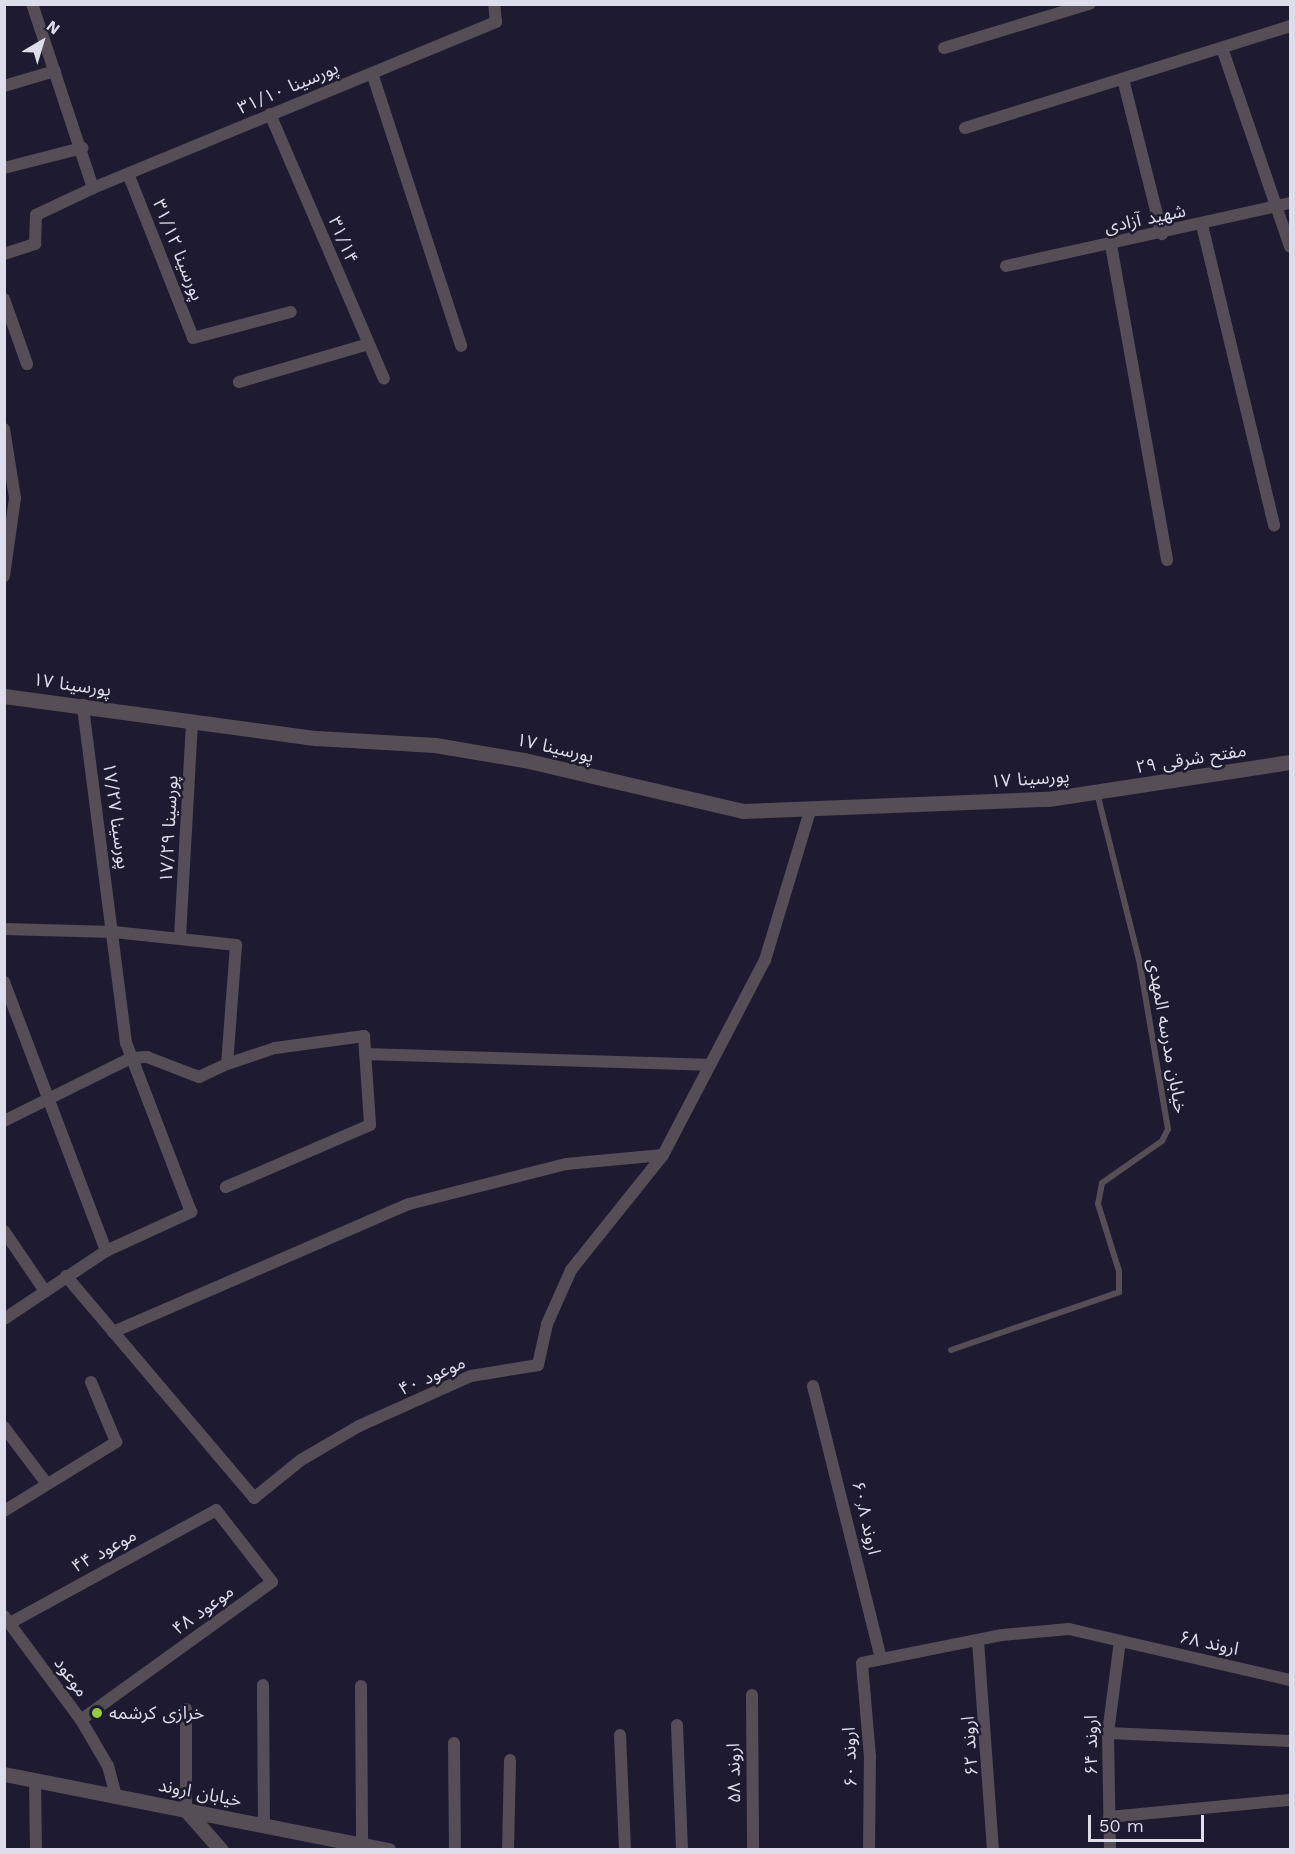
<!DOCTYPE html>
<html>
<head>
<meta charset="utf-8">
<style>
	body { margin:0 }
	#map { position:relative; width:1295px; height:1854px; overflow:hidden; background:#1e1b30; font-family:"Work Sans","Noto Sans Arabic",sans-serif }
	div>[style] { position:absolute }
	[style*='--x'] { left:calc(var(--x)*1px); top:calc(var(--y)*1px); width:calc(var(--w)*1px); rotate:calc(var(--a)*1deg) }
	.service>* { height:6px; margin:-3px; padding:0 3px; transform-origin:3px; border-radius:3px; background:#554e57 }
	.minor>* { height:12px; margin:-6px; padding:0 6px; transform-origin:6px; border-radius:6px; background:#554e57 }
	.tertiary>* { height:15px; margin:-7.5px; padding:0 7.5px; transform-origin:7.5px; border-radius:7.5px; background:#554e57 }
	.dots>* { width:16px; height:16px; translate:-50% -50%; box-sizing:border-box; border:3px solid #1e1b30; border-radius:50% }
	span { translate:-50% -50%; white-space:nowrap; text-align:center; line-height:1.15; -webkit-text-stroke:5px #1e1b30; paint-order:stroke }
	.street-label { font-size:18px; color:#deddeb }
	.poi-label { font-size:18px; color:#deddeb }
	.left { translate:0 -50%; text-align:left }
	.frame { position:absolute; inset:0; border:6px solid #deddeb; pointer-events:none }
	.north { position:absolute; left:12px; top:12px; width:60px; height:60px; -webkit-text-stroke:4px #1e1b30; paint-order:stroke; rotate:38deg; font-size:16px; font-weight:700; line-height:24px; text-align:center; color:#deddeb }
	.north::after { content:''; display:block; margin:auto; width:21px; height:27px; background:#deddeb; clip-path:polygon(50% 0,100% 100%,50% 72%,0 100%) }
	.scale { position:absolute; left:1088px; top:1815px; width:116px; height:27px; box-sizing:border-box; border:3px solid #deddeb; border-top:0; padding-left:8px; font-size:18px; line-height:21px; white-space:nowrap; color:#deddeb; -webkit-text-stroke:4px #1e1b30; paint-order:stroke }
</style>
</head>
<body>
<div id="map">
	<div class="service">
		<i style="--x:951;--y:1350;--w:178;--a:-19"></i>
		<i style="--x:1119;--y:1292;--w:21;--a:-90"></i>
		<i style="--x:1119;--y:1271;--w:70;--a:-107.4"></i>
		<i style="--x:1098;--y:1204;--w:21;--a:-79"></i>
		<i style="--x:1102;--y:1183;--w:73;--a:-35"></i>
		<i style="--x:1162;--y:1141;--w:13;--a:-63"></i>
		<i style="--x:1168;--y:1129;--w:171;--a:-99.7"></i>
		<i style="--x:1139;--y:960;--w:172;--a:-104.1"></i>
	</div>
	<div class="minor">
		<i style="--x:944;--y:48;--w:152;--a:-16.9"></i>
		<i style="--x:1222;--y:48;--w:210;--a:71.1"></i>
		<i style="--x:372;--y:73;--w:287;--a:71.9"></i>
		<i style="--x:1123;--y:79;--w:160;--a:75.9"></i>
		<i style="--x:4;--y:86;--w:53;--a:-16.4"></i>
		<i style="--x:270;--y:114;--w:288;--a:66.7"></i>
		<i style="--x:965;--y:128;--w:341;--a:-17.4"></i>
		<i style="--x:4;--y:168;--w:81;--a:-14.4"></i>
		<i style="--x:129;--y:176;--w:174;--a:68.4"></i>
		<i style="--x:193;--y:338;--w:101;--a:-14.9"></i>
		<i style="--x:93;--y:188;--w:436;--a:-22.4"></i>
		<i style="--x:496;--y:22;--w:18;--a:-96"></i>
		<i style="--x:1202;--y:225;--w:309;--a:76.5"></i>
		<i style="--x:1111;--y:245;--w:320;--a:79.9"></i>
		<i style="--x:4;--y:254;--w:33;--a:-18"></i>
		<i style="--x:35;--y:244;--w:29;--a:-88"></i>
		<i style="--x:36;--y:215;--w:63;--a:-25.3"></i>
		<i style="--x:93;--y:188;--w:194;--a:-108.3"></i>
		<i style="--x:1006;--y:266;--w:291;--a:-12.5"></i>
		<i style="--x:4;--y:299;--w:69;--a:70.5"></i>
		<i style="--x:239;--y:382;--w:135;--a:-16.3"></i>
		<i style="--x:4;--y:429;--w:70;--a:80.9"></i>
		<i style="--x:15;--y:498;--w:79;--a:98"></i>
		<i style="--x:4;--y:929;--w:110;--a:1.6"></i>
		<i style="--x:114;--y:932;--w:123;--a:6.1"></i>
		<i style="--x:236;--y:945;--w:119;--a:94.3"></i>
		<i style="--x:227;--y:1064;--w:51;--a:-18.4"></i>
		<i style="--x:275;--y:1048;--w:90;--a:-7.7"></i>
		<i style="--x:364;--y:1036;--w:89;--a:86.1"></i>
		<i style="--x:370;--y:1125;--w:157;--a:156.7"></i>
		<i style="--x:180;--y:937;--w:214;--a:-86.8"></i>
		<i style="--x:4;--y:982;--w:288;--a:69.2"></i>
		<i style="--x:365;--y:1054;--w:341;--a:1.8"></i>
		<i style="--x:4;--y:1121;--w:142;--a:-26.4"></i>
		<i style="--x:131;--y:1058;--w:16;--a:-4"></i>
		<i style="--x:147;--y:1057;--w:56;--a:21"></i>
		<i style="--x:199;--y:1077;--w:31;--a:-25"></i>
		<i style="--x:4;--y:1231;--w:73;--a:55.7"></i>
		<i style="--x:66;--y:1276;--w:291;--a:49.7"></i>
		<i style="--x:254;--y:1498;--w:60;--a:-39"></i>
		<i style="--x:301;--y:1460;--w:67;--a:-30.4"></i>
		<i style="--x:359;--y:1426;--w:123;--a:-24.1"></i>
		<i style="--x:471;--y:1376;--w:68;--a:-9.3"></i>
		<i style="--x:538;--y:1365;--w:42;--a:-77.6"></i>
		<i style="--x:547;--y:1324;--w:59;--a:-66"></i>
		<i style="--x:571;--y:1270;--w:147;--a:-51.3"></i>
		<i style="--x:663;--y:1155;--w:220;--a:-62.4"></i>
		<i style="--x:765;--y:960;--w:156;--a:-73.2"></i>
		<i style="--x:4;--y:1319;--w:123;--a:-33.7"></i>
		<i style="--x:106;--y:1251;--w:94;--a:-24.6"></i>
		<i style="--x:191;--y:1212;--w:181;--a:-111"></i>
		<i style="--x:126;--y:1043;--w:341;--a:-97.3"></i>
		<i style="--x:113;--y:1332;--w:322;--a:-23.4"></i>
		<i style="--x:409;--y:1204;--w:162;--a:-14.3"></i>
		<i style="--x:566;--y:1164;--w:97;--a:-5.3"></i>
		<i style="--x:813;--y:1386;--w:281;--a:76"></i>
		<i style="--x:4;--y:1427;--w:71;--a:53"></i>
		<i style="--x:4;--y:1511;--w:132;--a:-31.6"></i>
		<i style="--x:116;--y:1442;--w:65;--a:-112.6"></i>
		<i style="--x:4;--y:1616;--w:129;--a:53.5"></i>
		<i style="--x:81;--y:1720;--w:53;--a:59.6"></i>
		<i style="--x:108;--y:1766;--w:31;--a:75"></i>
		<i style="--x:10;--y:1623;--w:235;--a:-28.7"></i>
		<i style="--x:216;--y:1510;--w:91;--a:52.1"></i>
		<i style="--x:272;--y:1582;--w:236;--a:144.2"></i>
		<i style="--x:978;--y:1641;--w:210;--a:85.9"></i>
		<i style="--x:263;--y:1685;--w:140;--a:89.6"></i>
		<i style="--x:361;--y:1686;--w:158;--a:89.6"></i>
		<i style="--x:752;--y:1695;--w:155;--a:89.6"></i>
		<i style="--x:186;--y:1709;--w:101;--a:90"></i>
		<i style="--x:677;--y:1725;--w:125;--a:87.7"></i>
		<i style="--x:1108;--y:1733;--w:182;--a:2.5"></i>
		<i style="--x:620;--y:1735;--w:115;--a:87.5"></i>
		<i style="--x:454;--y:1743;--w:107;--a:89.5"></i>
		<i style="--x:35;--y:1780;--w:70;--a:89.2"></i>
		<i style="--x:1109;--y:1817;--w:182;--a:-5.4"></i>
		<i style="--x:508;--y:1850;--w:90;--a:-88.7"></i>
		<i style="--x:869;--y:1850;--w:93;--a:-89.4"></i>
		<i style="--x:870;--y:1757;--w:94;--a:-94.9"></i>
		<i style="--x:862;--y:1663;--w:143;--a:-11.3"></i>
		<i style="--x:1002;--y:1635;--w:67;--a:-5.1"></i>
		<i style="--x:1069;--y:1629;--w:227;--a:13"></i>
		<i style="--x:1110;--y:1850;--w:117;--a:-91"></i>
		<i style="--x:1108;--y:1733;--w:93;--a:-82.6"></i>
	</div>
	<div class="tertiary">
		<i style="--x:4;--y:696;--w:315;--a:7.7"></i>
		<i style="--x:316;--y:738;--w:119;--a:3.4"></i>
		<i style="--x:435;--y:745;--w:90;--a:9.6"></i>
		<i style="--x:524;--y:760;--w:225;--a:13.1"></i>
		<i style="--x:743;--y:811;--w:305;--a:-2.3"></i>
		<i style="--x:1048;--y:799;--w:245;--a:-8.7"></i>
		<i style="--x:4;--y:1774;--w:392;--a:11.2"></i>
		<i style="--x:186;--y:1810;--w:53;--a:48.8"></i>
	</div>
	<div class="dots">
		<i style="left:97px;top:1713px;background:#95cc3b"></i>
	</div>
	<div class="street-label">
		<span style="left:288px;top:88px;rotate:-23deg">پورسینا ۳۱/۱۰</span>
		<span style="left:1145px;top:219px;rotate:-12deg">شهید آزادی</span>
		<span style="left:343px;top:240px;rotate:67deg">۳۱/۱۴</span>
		<span style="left:178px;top:250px;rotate:68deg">پورسینا ۳۱/۱۲</span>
		<span style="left:72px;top:685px;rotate:8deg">پورسینا ۱۷</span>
		<span style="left:555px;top:748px;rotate:13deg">پورسینا ۱۷</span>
		<span style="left:1191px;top:759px;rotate:-9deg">مفتح شرقی ۲۹</span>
		<span style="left:1030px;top:779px;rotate:-4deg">پورسینا ۱۷</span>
		<span style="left:116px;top:816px;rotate:82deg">پورسینا ۱۷/۲۷</span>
		<span style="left:169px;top:829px;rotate:-87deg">پورسینا ۱۷/۲۹</span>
		<span style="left:1167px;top:1036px;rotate:80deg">خیابان مدرسه المهدی</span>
		<span style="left:432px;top:1376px;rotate:-24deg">موعود ۴۰</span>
		<span style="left:866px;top:1518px;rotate:77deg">اروند ۶۰٫۸</span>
		<span style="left:104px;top:1551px;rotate:-29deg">موعود ۴۴</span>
		<span style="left:203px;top:1610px;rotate:-36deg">موعود ۴۸</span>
		<span style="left:1209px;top:1643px;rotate:12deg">اروند ۶۸</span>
		<span style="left:71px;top:1677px;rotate:54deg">موعود</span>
		<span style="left:1091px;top:1745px;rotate:-90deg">اروند ۶۴</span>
		<span style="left:970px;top:1746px;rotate:-94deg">اروند ۶۲</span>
		<span style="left:850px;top:1757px;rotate:-92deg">اروند ۶۰</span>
		<span style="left:734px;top:1773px;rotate:-91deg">اروند ۵۸</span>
		<span style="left:200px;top:1793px;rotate:11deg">خیابان اروند</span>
	</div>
	<div class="poi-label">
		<span class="left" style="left:109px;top:1713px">خرازی کرشمه</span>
	</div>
	<div class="frame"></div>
	<div class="north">N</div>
	<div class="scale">50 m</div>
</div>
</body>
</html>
